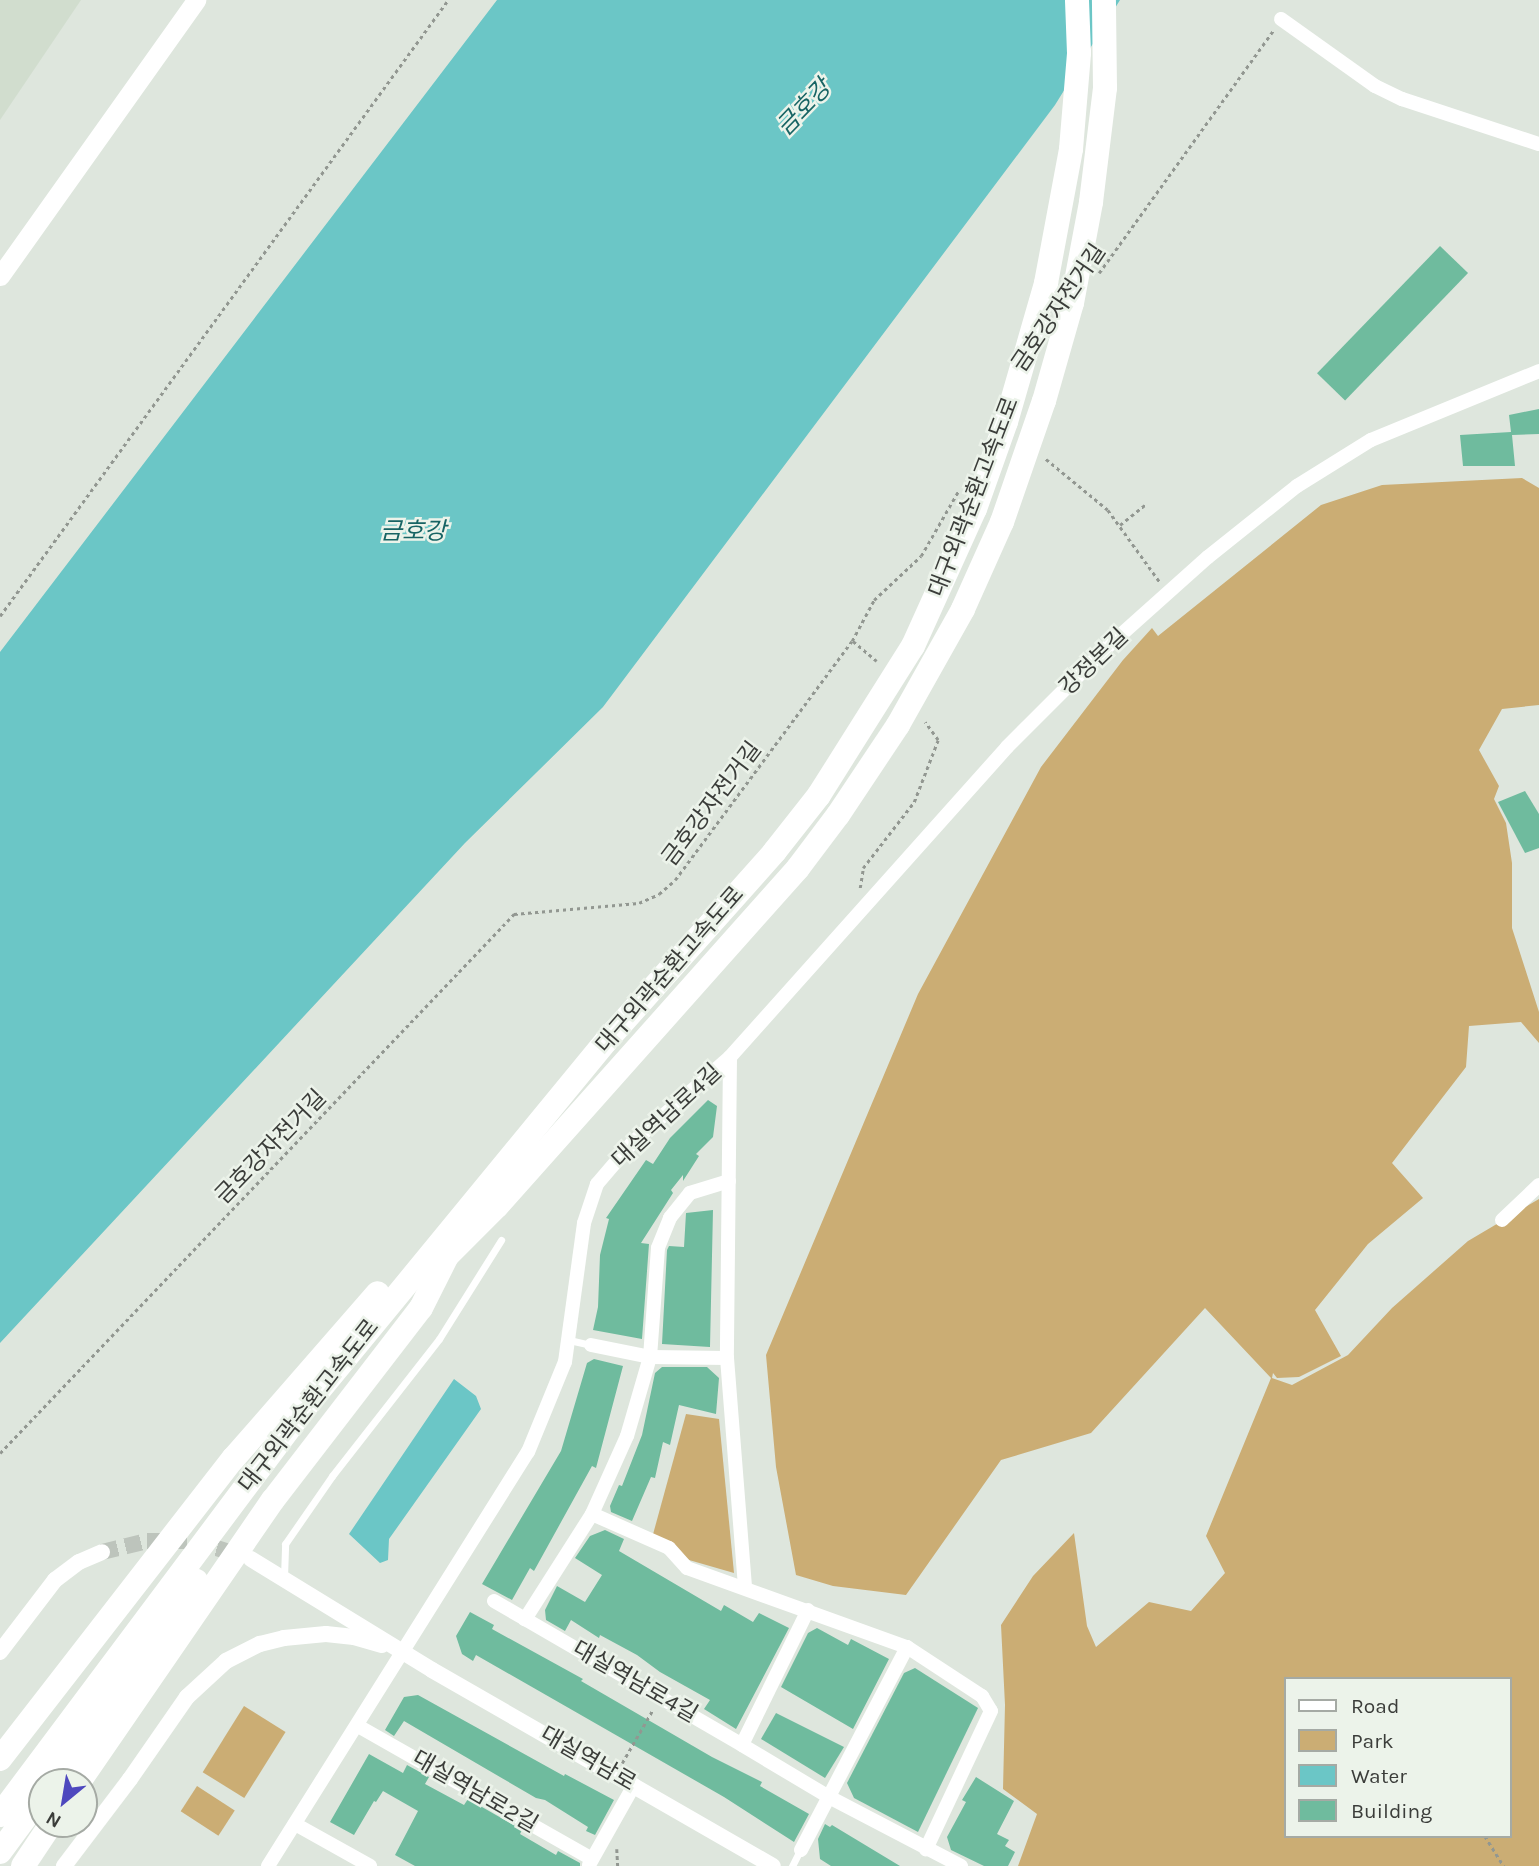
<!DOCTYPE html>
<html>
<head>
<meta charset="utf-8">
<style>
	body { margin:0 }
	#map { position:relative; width:1539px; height:1866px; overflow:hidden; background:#dee6dd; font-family:Karla,"Noto Sans KR",sans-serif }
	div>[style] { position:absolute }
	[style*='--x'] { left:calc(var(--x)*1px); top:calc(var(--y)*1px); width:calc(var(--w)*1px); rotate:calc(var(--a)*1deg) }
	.built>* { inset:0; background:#d1ddce }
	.green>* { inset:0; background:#cbad74; transform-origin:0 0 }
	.water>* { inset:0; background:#6bc6c6 }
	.building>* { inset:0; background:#6fbb9e; transform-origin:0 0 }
	.tertiary-tunnel>* { height:16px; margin-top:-8px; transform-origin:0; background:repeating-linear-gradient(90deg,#bdc4bc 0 16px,transparent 0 24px) }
	.path>* { height:2.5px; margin-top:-1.25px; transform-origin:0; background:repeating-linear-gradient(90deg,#929791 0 3.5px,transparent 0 7px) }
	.service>* { height:7px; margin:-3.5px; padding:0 3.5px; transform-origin:3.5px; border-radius:3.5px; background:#fff }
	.minor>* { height:14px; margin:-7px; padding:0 7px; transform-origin:7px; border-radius:7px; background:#fff }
	.tertiary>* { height:16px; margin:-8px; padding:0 8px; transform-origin:8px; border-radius:8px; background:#fff }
	.secondary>* { height:19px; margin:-9.5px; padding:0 9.5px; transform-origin:9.5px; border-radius:9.5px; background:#fff }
	.motorway>* { height:24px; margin:-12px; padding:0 12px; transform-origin:12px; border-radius:12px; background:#fff }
	span { translate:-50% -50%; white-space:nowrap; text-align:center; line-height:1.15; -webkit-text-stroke:5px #ecf3ea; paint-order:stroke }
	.street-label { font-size:23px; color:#3b3d3a }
	.water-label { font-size:24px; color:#176464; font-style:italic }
	.legend { position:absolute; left:1284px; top:1677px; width:228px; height:161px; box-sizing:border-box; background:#ecf3ea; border:2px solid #a5aaa4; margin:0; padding:9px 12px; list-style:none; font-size:21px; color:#3b3d3a }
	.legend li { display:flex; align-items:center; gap:14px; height:35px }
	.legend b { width:35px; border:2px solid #a5aaa4 }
	.north { position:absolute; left:28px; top:1768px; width:70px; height:70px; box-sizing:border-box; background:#ecf3ea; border:2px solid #a5aaa4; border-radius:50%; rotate:210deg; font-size:19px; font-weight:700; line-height:28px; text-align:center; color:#3b3d3a }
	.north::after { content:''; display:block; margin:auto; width:24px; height:32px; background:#4e48be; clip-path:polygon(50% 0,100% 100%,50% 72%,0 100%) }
</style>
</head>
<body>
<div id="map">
	<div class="built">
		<i style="clip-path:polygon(0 0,81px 0,0 120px)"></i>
	</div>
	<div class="green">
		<i style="clip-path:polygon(evenodd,1522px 478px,1539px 488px,1539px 705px,1502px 709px,1479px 750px,1499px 786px,1494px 799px,1506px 823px,1512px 863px,1512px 928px,1539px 1012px,1539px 1043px,1521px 1022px,1469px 1026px,1466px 1067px,1392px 1163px,1423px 1198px,1368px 1244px,1315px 1310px,1341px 1356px,1299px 1377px,1277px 1378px,1273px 1373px,1272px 1378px,1292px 1385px,1348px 1355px,1392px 1308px,1468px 1241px,1539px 1199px,1539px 1866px,1018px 1866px,1037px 1814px,1003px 1789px,1005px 1705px,1001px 1625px,1033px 1576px,1074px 1533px,1087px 1626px,1096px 1647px,1149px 1602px,1191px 1611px,1225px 1573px,1206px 1536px,1271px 1378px,1205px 1308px,1091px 1433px,1001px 1460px,906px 1595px,833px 1586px,796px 1575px,776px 1467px,766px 1355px,918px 994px,1041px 767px,1123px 660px,1152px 628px,1158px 636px,1321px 505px,1382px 485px,1522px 478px,1285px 1679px,1509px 1679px,1509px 1836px,1285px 1836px,1285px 1679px)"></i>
		<i style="clip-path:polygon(686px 1414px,719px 1419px,734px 1573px,689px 1560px,652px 1538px)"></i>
		<i style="left:244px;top:1706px;width:49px;height:78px;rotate:32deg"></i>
		<i style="left:197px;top:1786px;width:45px;height:30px;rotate:33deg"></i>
	</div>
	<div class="water">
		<i style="clip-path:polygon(497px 0,1120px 0,1055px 105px,603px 707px,465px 843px,0 1343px,0 652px)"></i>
		<i style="clip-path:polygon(454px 1379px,476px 1396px,481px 1409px,389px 1539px,388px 1560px,380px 1563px,349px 1534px)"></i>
	</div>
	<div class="building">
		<i style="left:1440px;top:246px;width:39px;height:177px;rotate:44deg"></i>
		<i style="clip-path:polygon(1539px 409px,1539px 434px,1512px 435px,1515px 466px,1463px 466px,1460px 435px,1511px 432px,1509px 415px)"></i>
		<i style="clip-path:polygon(1525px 791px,1539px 814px,1539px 848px,1525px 853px,1498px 802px)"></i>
		<i style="clip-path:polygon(708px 1100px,717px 1106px,713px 1137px,696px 1154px,699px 1156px,683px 1181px,683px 1175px,671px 1190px,673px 1193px,641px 1243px,649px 1244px,642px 1339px,593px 1330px,598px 1307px,600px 1255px,609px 1219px,606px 1218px,646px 1160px,653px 1164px,670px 1138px)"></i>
		<i style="clip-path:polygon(713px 1210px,710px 1347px,662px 1344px,667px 1250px,669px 1246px,684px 1247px,686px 1213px)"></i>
		<i style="clip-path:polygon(594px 1359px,623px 1366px,596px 1468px,592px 1466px,534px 1571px,530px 1568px,512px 1600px,482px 1584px,561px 1451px,587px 1363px)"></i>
		<i style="clip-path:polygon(662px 1367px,707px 1367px,719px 1378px,716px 1414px,679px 1405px,670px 1445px,663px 1442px,655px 1478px,651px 1477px,632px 1521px,611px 1512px,610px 1506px,619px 1485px,622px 1486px,642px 1435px,655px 1373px)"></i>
		<i style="clip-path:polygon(605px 1530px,624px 1539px,619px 1551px,721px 1611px,724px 1605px,753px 1622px,759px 1613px,789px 1628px,736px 1729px,704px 1709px,710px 1700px,660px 1672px,637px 1655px,600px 1635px,599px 1638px,571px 1620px,565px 1631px,546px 1620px,545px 1610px,557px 1586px,585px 1602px,602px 1575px,575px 1558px,590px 1536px)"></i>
		<i style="clip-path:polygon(470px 1612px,494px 1625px,492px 1629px,583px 1679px,581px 1681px,712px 1757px,762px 1782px,760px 1786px,809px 1814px,794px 1842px,724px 1797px,546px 1695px,476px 1655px,473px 1661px,462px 1654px,456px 1636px)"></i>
		<i style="clip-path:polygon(817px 1628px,848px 1645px,851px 1639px,889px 1659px,853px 1729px,781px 1687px,808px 1633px)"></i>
		<i style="clip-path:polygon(915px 1668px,978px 1708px,918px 1832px,854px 1798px,847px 1783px,904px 1673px)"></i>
		<i style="clip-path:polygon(418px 1695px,564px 1776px,565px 1774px,614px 1800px,595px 1835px,586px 1831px,588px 1827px,545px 1800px,536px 1798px,404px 1721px,394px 1736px,385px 1730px,404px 1697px)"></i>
		<i style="clip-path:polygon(776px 1713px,844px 1747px,825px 1778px,761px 1739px)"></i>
		<i style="clip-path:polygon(369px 1754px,403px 1773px,407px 1765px,429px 1777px,425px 1784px,464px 1805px,468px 1799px,522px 1830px,520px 1834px,556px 1855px,558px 1851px,580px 1863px,580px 1866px,415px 1866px,395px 1855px,418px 1811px,383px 1791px,376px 1802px,374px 1801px,354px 1835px,330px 1822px)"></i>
		<i style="clip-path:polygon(976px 1777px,1014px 1801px,997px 1834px,1009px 1840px,1005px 1846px,1015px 1852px,1008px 1866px,984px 1866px,951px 1850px,947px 1837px,966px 1802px,962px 1800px)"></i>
		<i style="clip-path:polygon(825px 1824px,830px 1827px,832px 1825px,900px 1866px,831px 1866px,820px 1859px,818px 1839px)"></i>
	</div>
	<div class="tertiary-tunnel">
		<i style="--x:102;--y:1552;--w:46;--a:-13.7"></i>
		<i style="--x:147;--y:1541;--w:47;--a:0"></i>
		<i style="--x:194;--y:1541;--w:50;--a:17.4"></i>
	</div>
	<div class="path">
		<i style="--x:1099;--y:273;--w:298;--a:-54.3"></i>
		<i style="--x:1046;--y:459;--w:80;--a:39.4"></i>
		<i style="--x:1108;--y:510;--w:89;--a:54.2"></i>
		<i style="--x:1120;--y:525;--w:32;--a:-39"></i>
		<i style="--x:0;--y:616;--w:762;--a:-53.97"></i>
		<i style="--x:853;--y:641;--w:31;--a:40"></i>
		<i style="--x:860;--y:888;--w:20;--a:-81"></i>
		<i style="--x:863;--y:868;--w:83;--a:-52.3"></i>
		<i style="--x:914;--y:802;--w:66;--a:-68.8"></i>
		<i style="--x:938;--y:740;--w:22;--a:-126"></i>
		<i style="--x:0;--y:1453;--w:745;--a:-46.36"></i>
		<i style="--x:514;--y:914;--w:125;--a:-5"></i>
		<i style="--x:639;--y:903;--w:22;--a:-24"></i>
		<i style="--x:659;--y:894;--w:21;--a:-41"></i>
		<i style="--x:675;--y:880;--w:297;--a:-53.5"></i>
		<i style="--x:852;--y:641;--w:47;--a:-61.8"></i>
		<i style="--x:874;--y:600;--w:64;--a:-43.1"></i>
		<i style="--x:921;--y:556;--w:76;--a:-60.1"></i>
		<i style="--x:622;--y:1763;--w:60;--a:-60"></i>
		<i style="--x:1485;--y:1836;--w:36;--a:58"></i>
		<i style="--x:617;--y:1849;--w:17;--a:87"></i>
	</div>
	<div class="service">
		<i style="--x:569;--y:1340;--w:23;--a:13"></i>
		<i style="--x:284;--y:1577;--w:33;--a:-88"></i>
		<i style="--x:285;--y:1544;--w:83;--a:-55.3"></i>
		<i style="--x:332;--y:1476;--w:174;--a:-52"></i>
		<i style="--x:439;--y:1339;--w:117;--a:-57.9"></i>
		<i style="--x:792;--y:1866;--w:18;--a:-63"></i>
	</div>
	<div class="minor">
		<i style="--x:1281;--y:19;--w:115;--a:35.5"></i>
		<i style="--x:1375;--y:86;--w:30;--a:26"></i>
		<i style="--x:1402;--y:99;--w:144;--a:18.2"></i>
		<i style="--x:730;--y:1057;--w:301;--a:90.6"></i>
		<i style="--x:727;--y:1358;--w:231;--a:85.5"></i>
		<i style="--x:729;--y:1181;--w:41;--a:162.9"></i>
		<i style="--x:690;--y:1193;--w:32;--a:129"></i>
		<i style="--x:670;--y:1218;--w:32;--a:112"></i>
		<i style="--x:658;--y:1248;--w:109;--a:94.2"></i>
		<i style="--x:650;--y:1357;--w:82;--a:106.2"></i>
		<i style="--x:627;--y:1436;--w:85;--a:114.2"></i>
		<i style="--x:592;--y:1514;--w:84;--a:23.8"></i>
		<i style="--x:669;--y:1548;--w:27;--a:48"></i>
		<i style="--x:687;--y:1568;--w:234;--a:19.8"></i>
		<i style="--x:907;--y:1647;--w:90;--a:33.2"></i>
		<i style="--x:982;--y:1696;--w:17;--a:59"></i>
		<i style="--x:991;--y:1711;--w:153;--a:115.2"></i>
		<i style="--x:1502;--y:1220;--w:51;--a:-43.4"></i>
		<i style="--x:591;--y:1345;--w:60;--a:11.5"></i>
		<i style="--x:650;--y:1357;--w:77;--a:0.7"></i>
		<i style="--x:592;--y:1514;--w:125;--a:122.5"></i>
		<i style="--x:525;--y:1619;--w:251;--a:30.1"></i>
		<i style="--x:494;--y:1601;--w:36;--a:30"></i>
		<i style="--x:808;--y:1610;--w:150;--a:116.1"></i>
		<i style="--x:742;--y:1745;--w:101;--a:30.9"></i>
		<i style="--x:829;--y:1797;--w:149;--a:27.6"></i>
		<i style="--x:358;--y:1726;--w:269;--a:29.6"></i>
		<i style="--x:295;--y:1824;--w:86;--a:29.2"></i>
		<i style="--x:801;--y:1850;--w:229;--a:-62.4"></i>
		<i style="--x:589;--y:1865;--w:92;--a:-60.6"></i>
		<i style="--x:268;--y:1866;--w:489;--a:-57.9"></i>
		<i style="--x:528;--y:1452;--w:97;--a:-67.7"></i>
		<i style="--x:565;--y:1362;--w:140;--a:-82.2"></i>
		<i style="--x:584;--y:1223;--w:41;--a:-71.6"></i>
		<i style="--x:597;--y:1184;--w:54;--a:-49.5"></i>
		<i style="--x:632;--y:1143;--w:130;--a:-41.3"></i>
		<i style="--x:730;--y:1057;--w:416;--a:-48.2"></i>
		<i style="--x:1007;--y:747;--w:139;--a:-45"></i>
		<i style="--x:1105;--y:649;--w:138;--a:-41.8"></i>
		<i style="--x:1208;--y:557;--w:114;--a:-38.6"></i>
		<i style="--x:1297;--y:486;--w:87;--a:-31.9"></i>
		<i style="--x:1371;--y:440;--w:182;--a:-22.3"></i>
	</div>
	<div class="tertiary">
		<i style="--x:251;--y:1559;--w:212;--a:31.5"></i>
		<i style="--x:432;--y:1670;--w:393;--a:29.9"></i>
		<i style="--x:0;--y:1652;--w:91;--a:-52.6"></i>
		<i style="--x:55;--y:1580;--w:30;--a:-37"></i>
		<i style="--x:79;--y:1562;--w:25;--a:-23"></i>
		<i style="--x:64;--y:1866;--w:109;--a:-52.8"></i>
		<i style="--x:130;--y:1779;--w:100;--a:-55.2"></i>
		<i style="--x:187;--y:1697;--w:53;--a:-42.7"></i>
		<i style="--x:226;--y:1661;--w:38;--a:-27"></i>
		<i style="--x:260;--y:1644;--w:25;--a:-14"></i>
		<i style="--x:284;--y:1638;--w:42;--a:-5.4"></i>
		<i style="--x:326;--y:1634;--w:28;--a:6"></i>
		<i style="--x:354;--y:1637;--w:29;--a:16"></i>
	</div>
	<div class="secondary">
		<i style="--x:0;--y:276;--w:339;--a:-54.6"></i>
	</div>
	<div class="motorway">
		<i style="--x:442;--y:1261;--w:78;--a:-45"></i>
		<i style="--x:497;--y:1206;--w:453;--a:-48.3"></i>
		<i style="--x:798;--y:868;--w:66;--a:-53"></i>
		<i style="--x:838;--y:815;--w:108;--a:-56.3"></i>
		<i style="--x:898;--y:725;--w:133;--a:-60.7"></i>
		<i style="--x:963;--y:609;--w:95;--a:-65.9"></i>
		<i style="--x:1002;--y:522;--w:128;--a:-70.9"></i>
		<i style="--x:1044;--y:401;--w:102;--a:-74.1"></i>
		<i style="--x:1072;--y:303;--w:103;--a:-79.3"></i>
		<i style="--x:1091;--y:202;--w:115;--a:-83"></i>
		<i style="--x:1105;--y:88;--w:88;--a:-90.7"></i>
		<i style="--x:0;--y:1759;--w:380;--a:-52.2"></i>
		<i style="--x:233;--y:1459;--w:220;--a:-48.9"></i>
		<i style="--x:51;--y:1782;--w:248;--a:-54.2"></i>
		<i style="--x:79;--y:1782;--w:342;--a:-55.5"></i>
		<i style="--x:273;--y:1500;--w:242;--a:-52.4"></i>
		<i style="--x:421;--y:1308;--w:58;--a:-63.4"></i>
		<i style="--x:0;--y:1815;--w:506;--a:-53.2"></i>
		<i style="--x:303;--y:1410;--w:477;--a:-50.6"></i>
		<i style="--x:606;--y:1041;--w:254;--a:-48.3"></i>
		<i style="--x:775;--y:851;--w:71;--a:-51.8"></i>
		<i style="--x:819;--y:795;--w:176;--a:-57.8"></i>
		<i style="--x:913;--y:646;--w:150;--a:-65.7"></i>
		<i style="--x:975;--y:509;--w:92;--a:-70.4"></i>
		<i style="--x:1006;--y:422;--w:145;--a:-73.9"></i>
		<i style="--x:1046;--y:283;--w:136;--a:-79.4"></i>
		<i style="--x:1071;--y:149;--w:96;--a:-85.2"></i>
		<i style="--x:1079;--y:53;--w:53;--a:-92.2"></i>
		<i style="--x:0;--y:1852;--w:71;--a:-53.6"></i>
		<i style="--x:23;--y:1866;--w:50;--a:-56.3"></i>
	</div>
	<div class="street-label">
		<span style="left:1059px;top:308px;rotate:-56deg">금호강자전거길</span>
		<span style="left:974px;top:497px;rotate:-69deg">대구외곽순환고속도로</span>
		<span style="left:1094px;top:662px;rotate:-44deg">강정본길</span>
		<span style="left:712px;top:804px;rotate:-53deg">금호강자전거길</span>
		<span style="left:670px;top:970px;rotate:-49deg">대구외곽순환고속도로</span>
		<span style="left:667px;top:1116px;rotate:-43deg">대실역남로4길</span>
		<span style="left:271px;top:1147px;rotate:-46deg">금호강자전거길</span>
		<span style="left:309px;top:1406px;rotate:-52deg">대구외곽순환고속도로</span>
		<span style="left:635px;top:1682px;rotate:30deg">대실역남로4길</span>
		<span style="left:588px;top:1759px;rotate:30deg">대실역남로</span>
		<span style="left:475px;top:1792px;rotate:30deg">대실역남로2길</span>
	</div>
	<div class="water-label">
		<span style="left:804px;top:108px;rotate:-46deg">금호강</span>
		<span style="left:413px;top:532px">금호강</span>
	</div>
	<ul class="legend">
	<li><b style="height:9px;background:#fff"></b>Road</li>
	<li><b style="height:19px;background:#cbad74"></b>Park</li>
	<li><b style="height:19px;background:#6bc6c6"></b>Water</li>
	<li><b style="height:19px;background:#6fbb9e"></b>Building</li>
	</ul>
	<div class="north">N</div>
</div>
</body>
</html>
